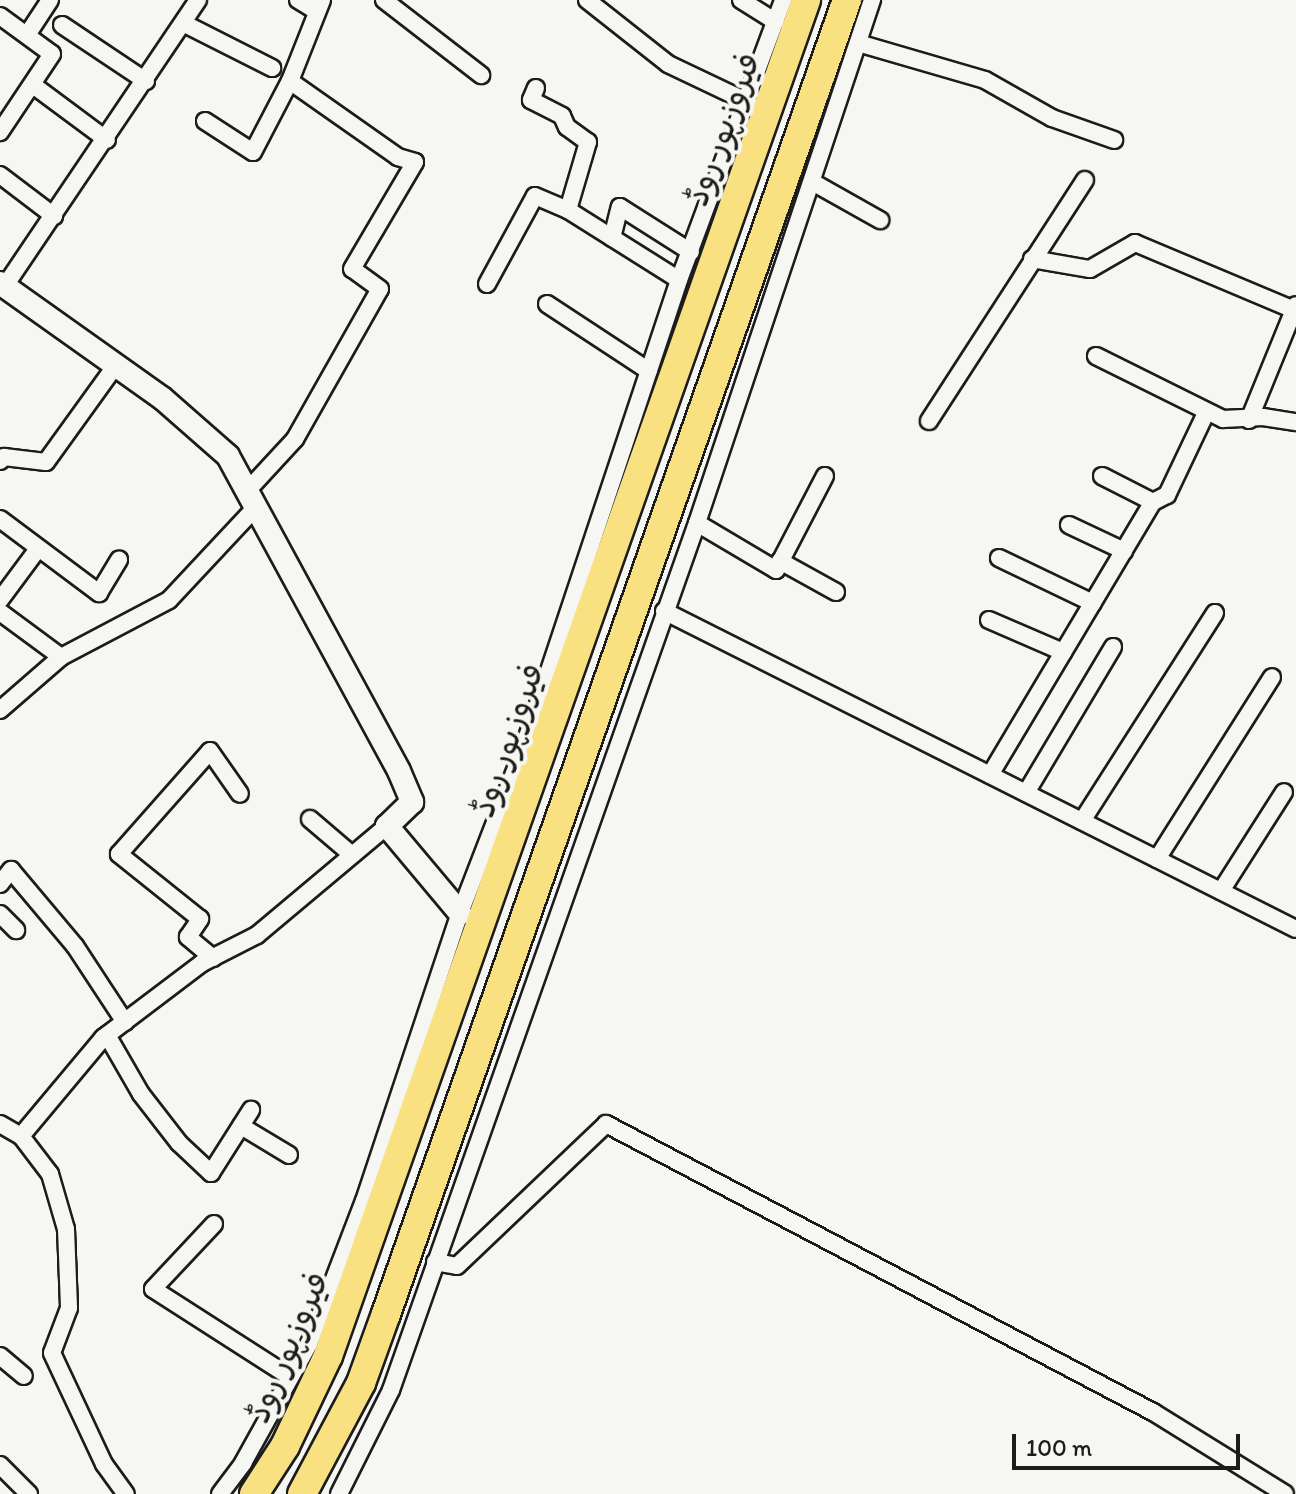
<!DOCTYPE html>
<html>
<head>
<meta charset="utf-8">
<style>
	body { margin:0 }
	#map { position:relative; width:1296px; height:1494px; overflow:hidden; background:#f6f6f2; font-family:Itim,"Playpen Sans Arabic",sans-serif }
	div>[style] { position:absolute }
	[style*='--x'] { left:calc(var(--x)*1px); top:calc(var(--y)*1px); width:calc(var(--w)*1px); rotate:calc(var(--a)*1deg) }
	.roads { filter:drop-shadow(2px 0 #1c1c1c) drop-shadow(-2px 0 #1c1c1c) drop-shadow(0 2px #1c1c1c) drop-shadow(0 -2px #1c1c1c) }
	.street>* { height:16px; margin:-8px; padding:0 8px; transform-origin:8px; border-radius:8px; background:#f6f6f2 }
	.secondary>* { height:22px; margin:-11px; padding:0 11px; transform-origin:11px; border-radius:11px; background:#f6f6f2 }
	.highway>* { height:28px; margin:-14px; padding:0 14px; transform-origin:14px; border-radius:14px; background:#f9e181 }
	span { translate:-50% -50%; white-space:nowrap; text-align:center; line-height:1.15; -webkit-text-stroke:8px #f6f6f2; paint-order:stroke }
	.street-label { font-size:34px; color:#1c1c1c }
	.scale { position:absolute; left:1012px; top:1434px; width:228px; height:36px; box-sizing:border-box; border:4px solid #1c1c1c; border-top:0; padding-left:10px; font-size:24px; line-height:28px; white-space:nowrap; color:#1c1c1c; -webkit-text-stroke:6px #f6f6f2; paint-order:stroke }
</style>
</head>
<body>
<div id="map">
	<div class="roads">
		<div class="street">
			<i style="--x:298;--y:0;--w:21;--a:31"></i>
			<i style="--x:384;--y:0;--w:123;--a:37.7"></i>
			<i style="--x:587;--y:0;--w:103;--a:38.3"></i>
			<i style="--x:668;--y:64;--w:89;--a:25.4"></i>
			<i style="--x:741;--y:0;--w:41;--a:32.2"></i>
			<i style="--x:0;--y:16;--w:64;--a:36.2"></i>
			<i style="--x:52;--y:54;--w:94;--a:123.7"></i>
			<i style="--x:183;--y:23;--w:100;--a:26.8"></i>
			<i style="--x:62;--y:25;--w:101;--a:33.7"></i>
			<i style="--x:27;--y:35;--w:42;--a:-56.7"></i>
			<i style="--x:858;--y:43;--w:132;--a:16.2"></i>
			<i style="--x:985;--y:80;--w:77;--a:29.6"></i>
			<i style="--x:1052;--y:118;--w:66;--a:19.5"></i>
			<i style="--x:33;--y:85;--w:92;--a:36.6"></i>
			<i style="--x:536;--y:88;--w:13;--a:113"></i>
			<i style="--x:531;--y:100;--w:35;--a:27"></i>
			<i style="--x:562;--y:116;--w:12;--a:66"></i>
			<i style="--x:567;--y:127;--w:26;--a:36"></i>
			<i style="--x:588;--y:142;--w:71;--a:106.4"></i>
			<i style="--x:205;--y:121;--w:57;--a:32.9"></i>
			<i style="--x:253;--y:152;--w:80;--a:-62.5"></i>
			<i style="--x:0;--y:175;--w:68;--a:37.2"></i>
			<i style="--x:814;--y:183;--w:76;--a:29.3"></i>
			<i style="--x:612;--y:238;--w:32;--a:-76"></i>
			<i style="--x:620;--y:207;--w:84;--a:32.4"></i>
			<i style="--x:1032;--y:259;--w:59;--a:9.8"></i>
			<i style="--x:1090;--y:269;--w:52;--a:-30"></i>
			<i style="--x:1135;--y:243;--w:173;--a:22.8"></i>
			<i style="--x:487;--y:284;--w:100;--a:-61.4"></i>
			<i style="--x:535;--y:196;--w:36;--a:23"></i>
			<i style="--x:568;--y:210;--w:131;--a:32.2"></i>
			<i style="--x:5;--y:286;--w:345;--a:-56"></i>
			<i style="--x:547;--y:304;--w:122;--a:33.3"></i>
			<i style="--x:1096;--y:356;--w:142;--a:26.4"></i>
			<i style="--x:1223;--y:419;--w:40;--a:-2.9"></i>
			<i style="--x:1263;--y:417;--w:33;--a:9"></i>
			<i style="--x:1249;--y:420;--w:124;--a:-67.8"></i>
			<i style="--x:929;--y:421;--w:287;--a:-57.1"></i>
			<i style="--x:0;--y:461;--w:6;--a:-45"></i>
			<i style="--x:4;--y:457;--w:42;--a:6.8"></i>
			<i style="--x:46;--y:462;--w:120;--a:-54.2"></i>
			<i style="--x:1102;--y:476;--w:57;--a:27"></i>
			<i style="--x:247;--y:491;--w:71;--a:-47.3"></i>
			<i style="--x:295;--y:439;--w:172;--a:-60.5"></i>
			<i style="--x:380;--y:289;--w:34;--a:-144"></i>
			<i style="--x:352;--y:269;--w:124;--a:-59.5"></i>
			<i style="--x:415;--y:162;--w:18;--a:-164"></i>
			<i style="--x:398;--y:157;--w:132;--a:-144.9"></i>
			<i style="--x:290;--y:81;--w:87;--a:-68.4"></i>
			<i style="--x:0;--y:519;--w:124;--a:36.8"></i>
			<i style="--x:99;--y:593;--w:39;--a:-59"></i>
			<i style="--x:697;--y:523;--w:92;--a:30.7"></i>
			<i style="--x:776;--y:570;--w:106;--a:-62.5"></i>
			<i style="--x:1069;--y:525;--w:61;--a:25.3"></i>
			<i style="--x:999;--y:558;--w:104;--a:25.6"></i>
			<i style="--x:780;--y:561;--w:64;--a:29"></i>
			<i style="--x:0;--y:600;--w:62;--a:-53.5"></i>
			<i style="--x:664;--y:611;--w:707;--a:26.71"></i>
			<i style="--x:0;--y:612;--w:76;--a:36.4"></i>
			<i style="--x:989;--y:620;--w:81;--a:23.4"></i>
			<i style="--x:0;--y:710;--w:81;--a:-41"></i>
			<i style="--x:61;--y:657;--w:122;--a:-27.8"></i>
			<i style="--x:169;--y:600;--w:129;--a:-46.9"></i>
			<i style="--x:990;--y:775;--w:318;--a:-59.2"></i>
			<i style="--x:1153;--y:502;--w:16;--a:-27"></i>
			<i style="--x:1167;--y:495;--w:91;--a:-64.6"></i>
			<i style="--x:1026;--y:793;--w:170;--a:-59.2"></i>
			<i style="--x:310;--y:819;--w:54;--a:40.5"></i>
			<i style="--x:1082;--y:821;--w:247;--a:-57.4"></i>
			<i style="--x:1157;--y:859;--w:215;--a:-57.7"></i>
			<i style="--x:0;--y:884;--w:18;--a:-52"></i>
			<i style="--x:11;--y:870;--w:99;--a:49.9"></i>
			<i style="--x:75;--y:946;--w:91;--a:56.7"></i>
			<i style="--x:1221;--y:891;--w:117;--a:-57.5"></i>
			<i style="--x:0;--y:914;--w:23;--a:45"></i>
			<i style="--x:213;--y:958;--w:33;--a:-140"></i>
			<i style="--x:188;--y:937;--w:22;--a:-56"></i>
			<i style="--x:200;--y:919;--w:104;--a:-141.3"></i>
			<i style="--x:119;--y:854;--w:137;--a:-48.5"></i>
			<i style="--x:210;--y:751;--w:52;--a:55.1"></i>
			<i style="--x:107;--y:1035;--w:68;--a:60"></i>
			<i style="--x:141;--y:1094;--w:62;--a:52.2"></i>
			<i style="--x:179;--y:1143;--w:44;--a:43.2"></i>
			<i style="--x:211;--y:1173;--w:75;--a:-57.6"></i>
			<i style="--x:0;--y:1124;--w:24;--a:30"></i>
			<i style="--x:21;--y:1136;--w:48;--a:52.7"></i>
			<i style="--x:50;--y:1174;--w:57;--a:73.8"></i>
			<i style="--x:66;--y:1229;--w:79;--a:87.8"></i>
			<i style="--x:69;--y:1308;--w:48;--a:110.7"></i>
			<i style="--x:52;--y:1353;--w:123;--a:64.9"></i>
			<i style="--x:104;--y:1464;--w:37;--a:54"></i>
			<i style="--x:241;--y:1126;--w:56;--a:31.1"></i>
			<i style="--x:21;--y:1136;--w:128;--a:-50.1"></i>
			<i style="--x:103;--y:1038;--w:124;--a:-37.1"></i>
			<i style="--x:202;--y:963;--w:62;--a:-27"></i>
			<i style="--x:257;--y:935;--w:170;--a:-40"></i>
			<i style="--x:214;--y:1224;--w:89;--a:133.2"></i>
			<i style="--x:153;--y:1289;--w:163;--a:32.7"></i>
			<i style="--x:435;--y:1262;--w:22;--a:10"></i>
			<i style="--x:457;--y:1266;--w:206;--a:-43.6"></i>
			<i style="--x:606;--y:1124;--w:618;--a:27.77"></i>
			<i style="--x:1153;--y:1412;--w:155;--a:31.8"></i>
			<i style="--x:0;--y:1356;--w:31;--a:40"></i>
			<i style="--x:0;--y:1465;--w:41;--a:45"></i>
			<i style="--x:220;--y:1494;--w:39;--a:-53"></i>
			<i style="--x:243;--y:1463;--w:136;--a:-61"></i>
			<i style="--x:309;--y:1344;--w:153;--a:-69"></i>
			<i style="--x:364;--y:1201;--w:304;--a:-71.6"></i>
			<i style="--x:460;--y:913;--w:169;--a:-68.9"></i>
			<i style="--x:521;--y:755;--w:501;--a:-71.6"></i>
			<i style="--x:679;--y:280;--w:299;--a:-69.6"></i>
			<i style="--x:339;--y:1494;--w:116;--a:-63.4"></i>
			<i style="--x:391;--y:1390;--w:919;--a:-70.56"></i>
			<i style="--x:697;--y:523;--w:552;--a:-71.5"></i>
		</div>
		<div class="secondary">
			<i style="--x:0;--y:283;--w:199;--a:35.4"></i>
			<i style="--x:162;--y:398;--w:88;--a:41.3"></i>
			<i style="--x:228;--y:456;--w:358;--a:61.5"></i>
			<i style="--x:399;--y:771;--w:34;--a:67"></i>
			<i style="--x:412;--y:802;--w:35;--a:136"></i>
			<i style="--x:387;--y:826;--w:114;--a:50"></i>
		</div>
		<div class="highway">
			<i style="--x:254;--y:1494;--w:57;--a:-57.1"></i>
			<i style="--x:285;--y:1446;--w:100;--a:-64.5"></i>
			<i style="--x:328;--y:1356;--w:1438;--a:-70.58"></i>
			<i style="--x:302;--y:1494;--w:126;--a:-62"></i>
			<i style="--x:361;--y:1383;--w:73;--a:-70.1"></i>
			<i style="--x:386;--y:1314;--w:1393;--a:-70.67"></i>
		</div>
	</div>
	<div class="street-label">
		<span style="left:722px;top:129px;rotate:-70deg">فیروزپور روڈ</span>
		<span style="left:507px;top:740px;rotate:-71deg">فیروزپور روڈ</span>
		<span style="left:287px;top:1347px;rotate:-67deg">فیروزپور روڈ</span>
	</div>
	<div class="scale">100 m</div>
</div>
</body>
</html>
